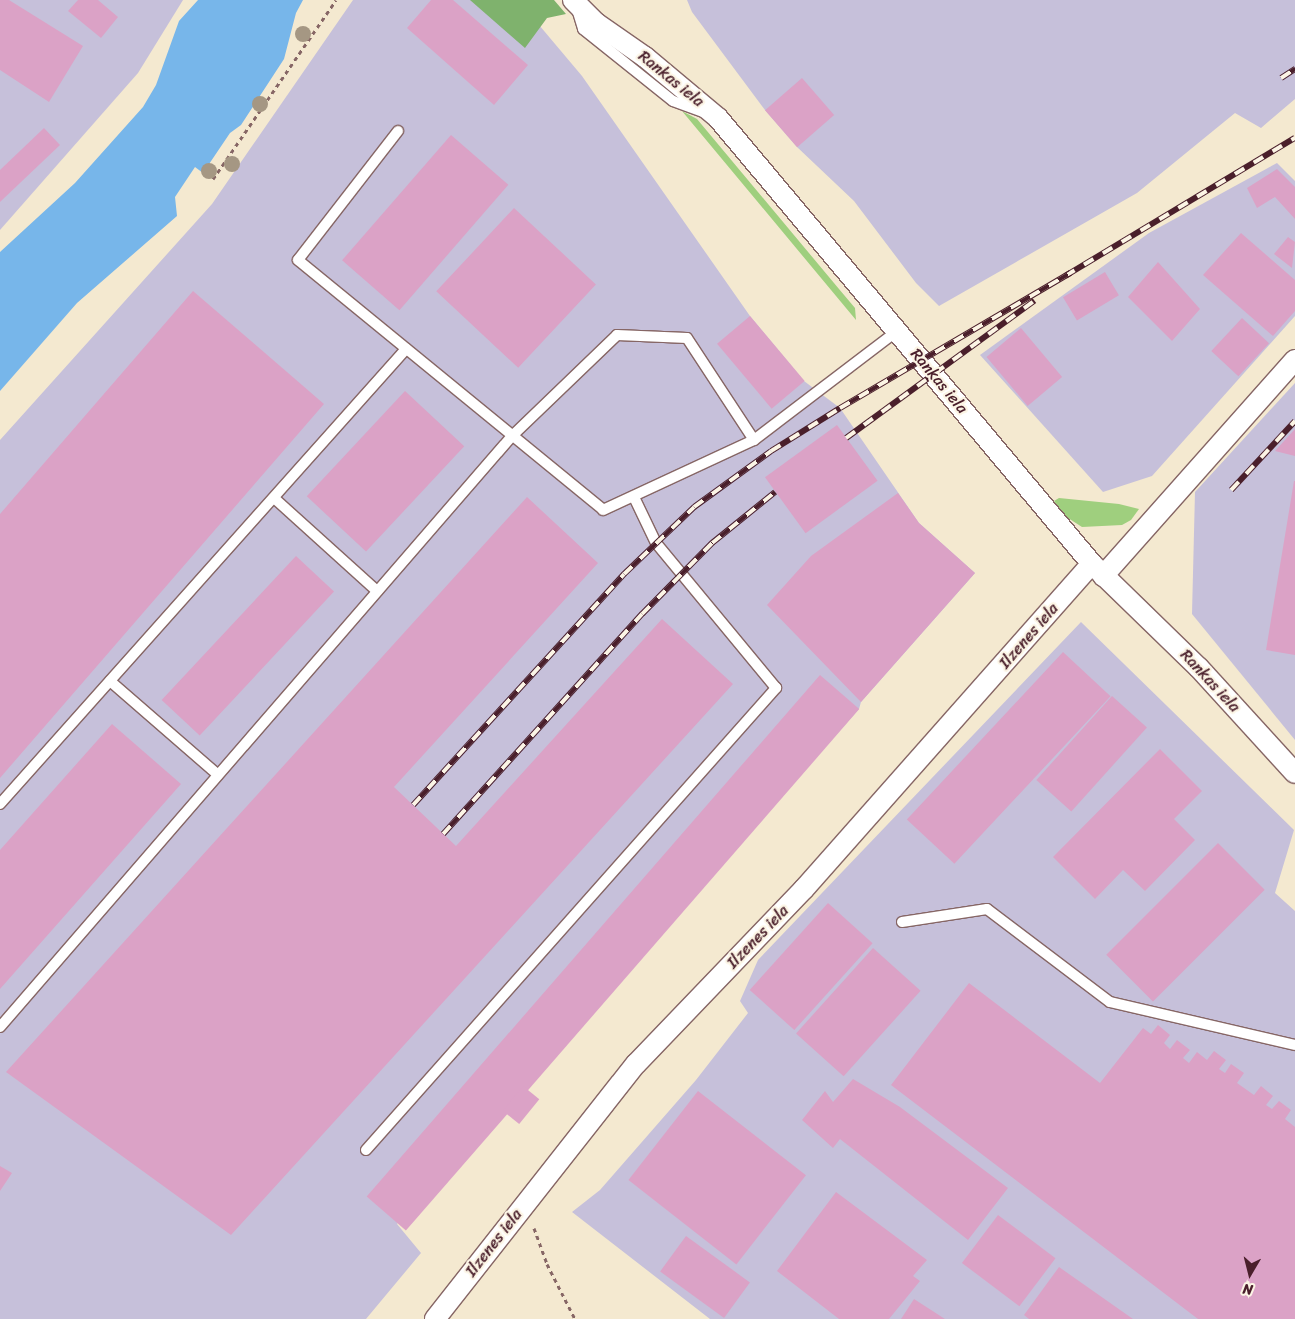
<!DOCTYPE html>
<html>
<head>
<meta charset="utf-8">
<style>
	body { margin:0 }
	#map { position:relative; width:1295px; height:1319px; overflow:hidden; background:#f4e9d0; font-family:Sriracha,sans-serif }
	div>[style] { position:absolute }
	[style*='--x'] { left:calc(var(--x)*1px); top:calc(var(--y)*1px); width:calc(var(--w)*1px); rotate:calc(var(--a)*1deg) }
	.industrial>* { inset:0; background:#c6c0da }
	.green>* { inset:0; background:#9fcf7e }
	.forest>* { inset:0; background:#7fb26d }
	.water>* { inset:0; background:#77b6ea }
	.building>* { inset:0; background:#dba2c6; transform-origin:0 0 }
	.path>* { height:3px; margin-top:-1.5px; transform-origin:0; background:repeating-linear-gradient(90deg,#866665 0 4px,transparent 0 8px) }
	.roads { filter:drop-shadow(1px 0 #866665) drop-shadow(-1px 0 #866665) drop-shadow(0 1px #866665) drop-shadow(0 -1px #866665) }
	.service>* { height:10px; margin:-5px; padding:0 5px; transform-origin:5px; border-radius:5px; background:#fff }
	.minor>* { height:20px; margin:-10px; padding:0 10px; transform-origin:10px; border-radius:10px; background:#fff }
	.rail>* { height:5.5px; margin-top:-2.75px; transform-origin:0; background:repeating-linear-gradient(90deg,#fcf5e5 0 11px,#4a1f2b 0 22px); box-sizing:border-box; border-block:1px solid #4a1f2b }
	.trees>* { width:16px; height:16px; margin:-8px; border-radius:50%; background:#a59783 }
	span { translate:-50% -50%; white-space:nowrap; text-align:center; line-height:1.15; -webkit-text-stroke:4.5px #fcf5e5; paint-order:stroke }
	.street-label { font-size:16px; color:#4a1f2b }
	.north { position:absolute; left:1225px; top:1249px; width:50px; height:50px; -webkit-text-stroke:4px #fcf5e5; paint-order:stroke; rotate:188deg; font-size:14px; font-weight:700; line-height:20px; text-align:center; color:#4a1f2b }
	.north::after { content:''; display:block; margin:auto; width:18px; height:22px; background:#4a1f2b; clip-path:polygon(50% 0,100% 100%,50% 72%,0 100%) }
</style>
</head>
<body>
<div id="map">
	<div class="industrial">
		<i style="clip-path:polygon(0 0,183px 0,138px 73px,0 230px)"></i>
		<i style="clip-path:polygon(353px 0,518px 0,582px 76px,750px 316px,804px 381px,840px 408px,919px 523px,975px 573px,861px 702px,859px 709px,397px 1224px,421px 1253px,366px 1319px,0 1319px,0 440px,212px 204px)"></i>
		<i style="clip-path:polygon(687px 0,1295px 0,1295px 99px,1261px 128px,1235px 113px,1137px 193px,939px 306px,916px 283px,854px 201px,797px 147px,765px 110px,692px 12px)"></i>
		<i style="clip-path:polygon(1277px 163px,1295px 181px,1295px 316px,1152px 476px,1103px 492px,980px 355px,1149px 233px)"></i>
		<i style="clip-path:polygon(1295px 383px,1295px 740px,1192px 614px,1195px 492px)"></i>
		<i style="clip-path:polygon(1081px 622px,1294px 830px,1275px 893px,1295px 911px,1295px 1319px,710px 1319px,572px 1212px,600px 1190px,696px 1080px,748px 1013px,740px 1001px,758px 960px)"></i>
	</div>
	<div class="green">
		<i style="clip-path:polygon(682px 111px,697px 119px,839px 289px,855px 308px,856px 320px)"></i>
		<i style="clip-path:polygon(1059px 498px,1119px 504px,1139px 509px,1131px 520px,1122px 525px,1082px 527px,1065px 516px,1054px 501px)"></i>
	</div>
	<div class="forest">
		<i style="clip-path:polygon(470px 0,554px 0,566px 14px,547px 18px,525px 48px)"></i>
	</div>
	<div class="water">
		<i style="clip-path:polygon(198px 0,303px 0,296px 13px,284px 59px,241px 125px,230px 133px,203px 173px,195px 167px,175px 197px,177px 216px,77px 303px,0 391px,0 252px,75px 183px,143px 107px,156px 85px,179px 21px)"></i>
	</div>
	<div class="building">
		<i style="clip-path:polygon(0 0,9px 0,83px 46px,49px 102px,0 70px)"></i>
		<i style="clip-path:polygon(78px 0,98px 0,118px 17px,101px 38px,68px 11px)"></i>
		<i style="clip-path:polygon(431px 0,453px 0,528px 65px,494px 105px,407px 28px)"></i>
		<i style="left:802px;top:78px;width:49px;height:49px;rotate:49deg"></i>
		<i style="clip-path:polygon(44px 128px,60px 145px,0 202px,0 170px)"></i>
		<i style="left:451px;top:135px;width:76px;height:166px;rotate:41deg"></i>
		<i style="clip-path:polygon(1277px 169px,1295px 187px,1295px 219px,1275px 197px,1257px 208px,1247px 188px)"></i>
		<i style="left:514px;top:208px;width:112px;height:114px;rotate:43deg"></i>
		<i style="clip-path:polygon(1241px 233px,1295px 280px,1295px 311px,1273px 336px,1203px 275px)"></i>
		<i style="clip-path:polygon(1288px 237px,1295px 242px,1292px 268px,1274px 254px)"></i>
		<i style="clip-path:polygon(1158px 262px,1200px 309px,1172px 341px,1128px 297px)"></i>
		<i style="left:1105px;top:272px;width:27px;height:49px;rotate:59deg"></i>
		<i style="clip-path:polygon(193px 291px,324px 404px,0 778px,0 514px)"></i>
		<i style="left:750px;top:316px;width:85px;height:43px;rotate:50deg"></i>
		<i style="left:1242px;top:318px;width:37px;height:45px;rotate:43deg"></i>
		<i style="left:1021px;top:328px;width:64px;height:45px;rotate:50deg"></i>
		<i style="left:405px;top:391px;width:81px;height:144px;rotate:43deg"></i>
		<i style="left:837px;top:425px;width:69px;height:89px;rotate:54deg"></i>
		<i style="clip-path:polygon(1295px 429px,1295px 456px,1275px 451px)"></i>
		<i style="clip-path:polygon(1294px 481px,1295px 481px,1295px 655px,1266px 650px)"></i>
		<i style="clip-path:polygon(898px 493px,919px 523px,975px 573px,861px 702px,767px 605px,811px 556px)"></i>
		<i style="clip-path:polygon(527px 497px,598px 563px,394px 787px,456px 846px,662px 619px,733px 684px,231px 1235px,6px 1072px)"></i>
		<i style="left:296px;top:556px;width:52px;height:197px;rotate:43deg"></i>
		<i style="left:1063px;top:652px;width:65px;height:229px;rotate:43deg"></i>
		<i style="left:820px;top:675px;width:52px;height:691px;rotate:41deg"></i>
		<i style="left:1112px;top:696px;width:47px;height:113px;rotate:42deg"></i>
		<i style="clip-path:polygon(112px 724px,181px 784px,0 989px,0 850px)"></i>
		<i style="clip-path:polygon(1160px 749px,1202px 791px,1174px 819px,1195px 840px,1145px 891px,1123px 870px,1095px 899px,1053px 857px)"></i>
		<i style="left:1218px;top:843px;width:66px;height:158px;rotate:45deg"></i>
		<i style="left:828px;top:903px;width:60px;height:117px;rotate:42deg"></i>
		<i style="left:873px;top:948px;width:64px;height:115px;rotate:42deg"></i>
		<i style="clip-path:polygon(969px 983px,1100px 1083px,1143px 1028px,1151px 1034px,1158px 1025px,1170px 1035px,1164px 1043px,1170px 1049px,1177px 1040px,1190px 1050px,1183px 1058px,1189px 1063px,1197px 1052px,1207px 1060px,1214px 1051px,1226px 1060px,1219px 1069px,1225px 1073px,1231px 1064px,1244px 1073px,1237px 1083px,1254px 1095px,1261px 1086px,1273px 1096px,1266px 1105px,1272px 1109px,1279px 1101px,1291px 1110px,1285px 1119px,1295px 1127px,1295px 1319px,1198px 1319px,891px 1085px)"></i>
		<i style="clip-path:polygon(853px 1079px,900px 1107px,1008px 1188px,968px 1240px,840px 1139px,833px 1148px,802px 1120px,825px 1091px,833px 1102px)"></i>
		<i style="left:523px;top:1086px;width:21px;height:32px;rotate:39deg"></i>
		<i style="left:698px;top:1091px;width:137px;height:113px;rotate:38deg"></i>
		<i style="clip-path:polygon(0 1166px,12px 1173px,0 1191px)"></i>
		<i style="clip-path:polygon(836px 1192px,927px 1260px,913px 1276px,920px 1281px,889px 1319px,839px 1319px,777px 1271px)"></i>
		<i style="left:998px;top:1215px;width:72px;height:60px;rotate:37deg"></i>
		<i style="left:686px;top:1236px;width:79px;height:44px;rotate:36deg"></i>
		<i style="clip-path:polygon(1059px 1267px,1133px 1319px,1029px 1319px,1024px 1315px)"></i>
		<i style="clip-path:polygon(914px 1299px,945px 1319px,901px 1319px)"></i>
	</div>
	<div class="path">
		<i style="--x:213;--y:179;--w:217;--a:-55.5"></i>
		<i style="--x:534;--y:1228;--w:38;--a:70"></i>
		<i style="--x:547;--y:1264;--w:62;--a:63"></i>
	</div>
	<div class="roads">
		<div class="service">
			<i style="--x:577;--y:9;--w:21;--a:73"></i>
			<i style="--x:583;--y:29;--w:115;--a:38.7"></i>
			<i style="--x:673;--y:101;--w:32;--a:20"></i>
			<i style="--x:398;--y:131;--w:163;--a:127.8"></i>
			<i style="--x:298;--y:260;--w:394;--a:39.3"></i>
			<i style="--x:603;--y:510;--w:166;--a:-24.9"></i>
			<i style="--x:754;--y:440;--w:180;--a:-37.3"></i>
			<i style="--x:274;--y:498;--w:139;--a:42.1"></i>
			<i style="--x:110;--y:681;--w:143;--a:41"></i>
			<i style="--x:0;--y:804;--w:610;--a:-48.26"></i>
			<i style="--x:902;--y:922;--w:86;--a:-8.7"></i>
			<i style="--x:987;--y:909;--w:154;--a:37.1"></i>
			<i style="--x:1110;--y:1002;--w:190;--a:13.1"></i>
			<i style="--x:0;--y:1027;--w:781;--a:-49.1"></i>
			<i style="--x:511;--y:437;--w:147;--a:-43.9"></i>
			<i style="--x:617;--y:335;--w:70;--a:2.5"></i>
			<i style="--x:687;--y:338;--w:122;--a:56.7"></i>
			<i style="--x:366;--y:1150;--w:618;--a:-48.41"></i>
			<i style="--x:776;--y:688;--w:188;--a:-129.6"></i>
			<i style="--x:656;--y:543;--w:51;--a:-115.6"></i>
		</div>
		<div class="minor">
			<i style="--x:573;--y:0;--w:33;--a:45"></i>
			<i style="--x:596;--y:23;--w:60;--a:34.8"></i>
			<i style="--x:645;--y:57;--w:95;--a:39.9"></i>
			<i style="--x:718;--y:118;--w:582;--a:50.02"></i>
			<i style="--x:1092;--y:564;--w:149;--a:44.2"></i>
			<i style="--x:1199;--y:668;--w:142;--a:47.6"></i>
			<i style="--x:1103;--y:576;--w:289;--a:-48.4"></i>
			<i style="--x:435;--y:1319;--w:325;--a:-51.8"></i>
			<i style="--x:636;--y:1064;--w:243;--a:-46.2"></i>
			<i style="--x:804;--y:889;--w:434;--a:-48.5"></i>
		</div>
	</div>
	<div class="rail">
		<i style="--x:1281;--y:78;--w:17;--a:-33"></i>
		<i style="--x:1065;--y:276;--w:268;--a:-31"></i>
		<i style="--x:846;--y:438;--w:233;--a:-36.1"></i>
		<i style="--x:1231;--y:490;--w:94;--a:-47.2"></i>
		<i style="--x:413;--y:805;--w:313;--a:-47.6"></i>
		<i style="--x:624;--y:574;--w:97;--a:-43.7"></i>
		<i style="--x:694;--y:507;--w:95;--a:-36"></i>
		<i style="--x:771;--y:451;--w:81;--a:-31.9"></i>
		<i style="--x:840;--y:408;--w:267;--a:-30.4"></i>
		<i style="--x:443;--y:834;--w:297;--a:-47.9"></i>
		<i style="--x:642;--y:614;--w:100;--a:-45.4"></i>
		<i style="--x:712;--y:543;--w:81;--a:-39"></i>
	</div>
	<div class="trees">
		<i style="left:303px;top:34px"></i>
		<i style="left:260px;top:104px"></i>
		<i style="left:232px;top:164px"></i>
		<i style="left:209px;top:171px"></i>
	</div>
	<div class="street-label">
		<span style="left:671px;top:79px;rotate:39deg">Rankas iela</span>
		<span style="left:939px;top:381px;rotate:50deg">Rankas iela</span>
		<span style="left:1029px;top:636px;rotate:-49deg">Ilzenes iela</span>
		<span style="left:1210px;top:681px;rotate:47deg">Rankas iela</span>
		<span style="left:758px;top:937px;rotate:-46deg">Ilzenes iela</span>
		<span style="left:494px;top:1243px;rotate:-52deg">Ilzenes iela</span>
	</div>
	<div class="north">N</div>
</div>
</body>
</html>
